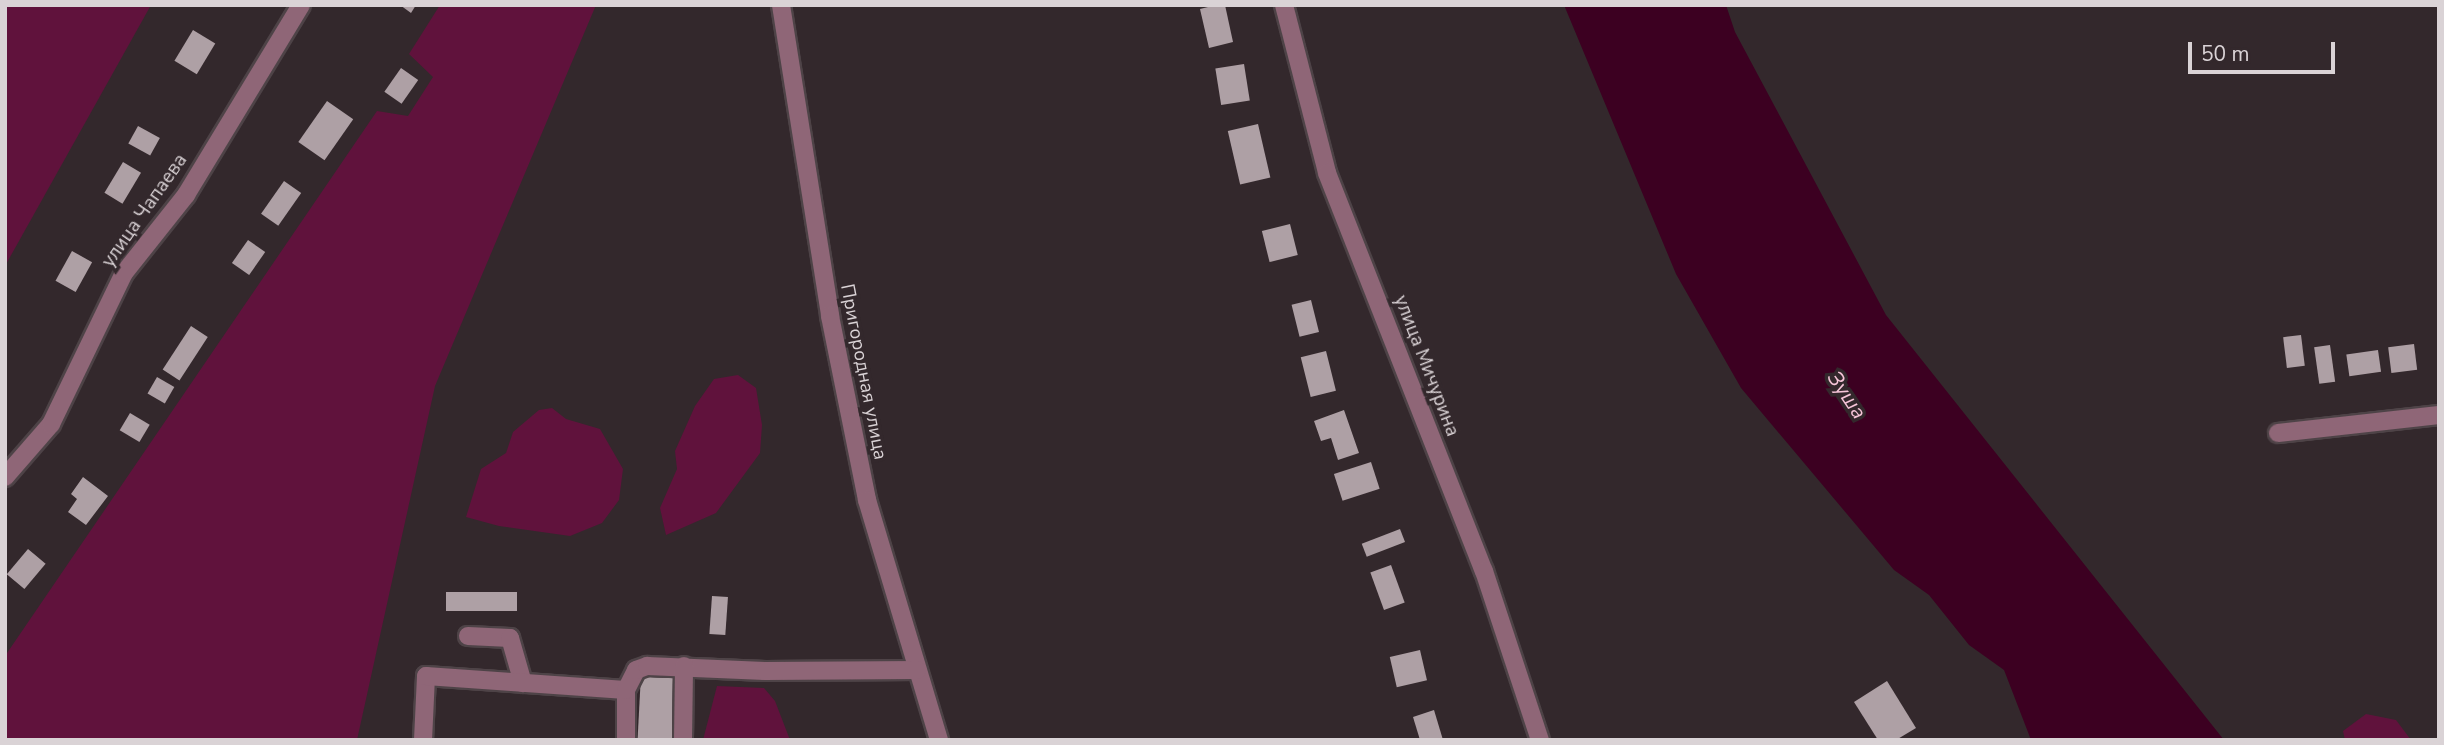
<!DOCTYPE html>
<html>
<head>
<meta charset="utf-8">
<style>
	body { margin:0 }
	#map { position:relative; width:2444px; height:745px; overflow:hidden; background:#33282c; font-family:"Nunito Sans",sans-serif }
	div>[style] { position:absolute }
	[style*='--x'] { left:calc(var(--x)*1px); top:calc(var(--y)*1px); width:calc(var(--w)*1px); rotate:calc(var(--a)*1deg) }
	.green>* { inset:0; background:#60123c }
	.water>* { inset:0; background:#3c0021 }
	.building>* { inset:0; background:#aea0a5; transform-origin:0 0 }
	.roads { filter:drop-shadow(2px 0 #4e4347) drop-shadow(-2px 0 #4e4347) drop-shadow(0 2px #4e4347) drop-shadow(0 -2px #4e4347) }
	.minor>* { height:18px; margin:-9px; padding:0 9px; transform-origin:9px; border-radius:9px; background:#8f6677 }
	span { translate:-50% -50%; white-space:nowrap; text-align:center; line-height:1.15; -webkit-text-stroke:7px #33282c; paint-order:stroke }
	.street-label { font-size:19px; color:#dad3d6 }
	.water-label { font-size:21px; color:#f7c5d9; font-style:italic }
	.frame { position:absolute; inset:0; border:7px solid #dad3d6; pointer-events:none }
	.scale { position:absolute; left:2188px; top:42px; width:147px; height:32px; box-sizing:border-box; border:4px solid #dad3d6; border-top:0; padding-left:9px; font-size:21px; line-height:24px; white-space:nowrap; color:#dad3d6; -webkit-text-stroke:5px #33282c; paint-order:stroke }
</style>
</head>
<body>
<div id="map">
	<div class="green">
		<i style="clip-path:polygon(5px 5px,151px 5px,5px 266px)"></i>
		<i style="clip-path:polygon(440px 5px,596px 5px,435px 386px,357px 740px,5px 740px,5px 656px,377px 111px,408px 116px,433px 77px,409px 54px)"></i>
		<i style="clip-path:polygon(738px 375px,756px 388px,762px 425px,760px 453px,716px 513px,666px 535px,660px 508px,677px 469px,675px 451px,695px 406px,714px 379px)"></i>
		<i style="clip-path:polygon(552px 408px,566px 419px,600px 429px,623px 469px,619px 500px,602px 523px,570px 536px,499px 526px,466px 517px,481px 469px,506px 453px,513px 432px,539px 410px)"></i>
		<i style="clip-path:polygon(717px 686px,764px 688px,775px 701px,790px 740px,703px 740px)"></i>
		<i style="clip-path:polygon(2366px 714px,2396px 720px,2411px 740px,2345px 740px,2343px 731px)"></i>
	</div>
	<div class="water">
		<i style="clip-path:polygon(1564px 5px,1726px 5px,1735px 32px,1886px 315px,2224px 740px,2031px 740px,2004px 670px,1969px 645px,1929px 595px,1894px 570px,1741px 388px,1676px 274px)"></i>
	</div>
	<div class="building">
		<i style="clip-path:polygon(400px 5px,416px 5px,411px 13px)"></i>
		<i style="clip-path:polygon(1216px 5px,1225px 5px,1233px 42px,1209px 48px,1200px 9px)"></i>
		<i style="left:193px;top:30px;width:26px;height:36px;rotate:31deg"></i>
		<i style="left:1244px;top:64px;width:37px;height:29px;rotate:81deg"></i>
		<i style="left:401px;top:68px;width:21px;height:29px;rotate:35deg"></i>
		<i style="left:327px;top:101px;width:32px;height:50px;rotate:35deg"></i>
		<i style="left:1258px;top:124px;width:55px;height:31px;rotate:77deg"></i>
		<i style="left:138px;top:126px;width:25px;height:20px;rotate:29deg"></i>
		<i style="left:123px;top:162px;width:21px;height:36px;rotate:31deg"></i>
		<i style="left:284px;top:181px;width:21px;height:40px;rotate:35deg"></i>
		<i style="left:1290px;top:224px;width:32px;height:29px;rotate:76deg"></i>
		<i style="left:248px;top:240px;width:21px;height:28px;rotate:35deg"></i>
		<i style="left:72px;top:251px;width:23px;height:34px;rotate:29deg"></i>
		<i style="left:1311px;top:300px;width:33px;height:20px;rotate:76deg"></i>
		<i style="left:191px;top:326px;width:20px;height:52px;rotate:33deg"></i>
		<i style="left:2301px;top:335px;width:31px;height:18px;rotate:83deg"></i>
		<i style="left:2414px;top:344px;width:26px;height:26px;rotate:83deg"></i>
		<i style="left:2330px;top:345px;width:37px;height:16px;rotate:82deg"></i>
		<i style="left:2378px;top:350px;width:22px;height:32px;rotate:82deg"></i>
		<i style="left:1326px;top:351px;width:41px;height:26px;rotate:76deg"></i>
		<i style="left:157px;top:377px;width:20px;height:19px;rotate:30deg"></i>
		<i style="clip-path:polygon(1344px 410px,1359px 453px,1338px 460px,1331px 438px,1321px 441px,1314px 421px)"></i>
		<i style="left:130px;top:413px;width:23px;height:20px;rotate:31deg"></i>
		<i style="left:1371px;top:462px;width:28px;height:39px;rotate:72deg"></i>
		<i style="clip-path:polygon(83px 477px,108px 496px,86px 525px,68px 512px,77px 499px,71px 494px)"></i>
		<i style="left:1400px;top:529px;width:14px;height:41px;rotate:69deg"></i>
		<i style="left:28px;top:549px;width:23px;height:33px;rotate:40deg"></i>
		<i style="left:1391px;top:565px;width:40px;height:22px;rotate:70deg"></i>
		<i style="left:446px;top:592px;width:71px;height:19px"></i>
		<i style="left:712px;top:596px;width:16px;height:38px;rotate:4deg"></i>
		<i style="left:1420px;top:650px;width:31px;height:31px;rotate:77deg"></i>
		<i style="left:641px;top:674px;width:36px;height:66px;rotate:3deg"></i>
		<i style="clip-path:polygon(1887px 681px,1916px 728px,1896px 740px,1878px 740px,1854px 702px)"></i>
		<i style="clip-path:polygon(1434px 710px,1443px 740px,1420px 740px,1413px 717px)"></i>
	</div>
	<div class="roads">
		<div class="minor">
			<i style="--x:781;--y:5;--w:315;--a:81"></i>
			<i style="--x:830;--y:316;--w:188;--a:78.6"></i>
			<i style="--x:867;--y:500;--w:251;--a:73.3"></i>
			<i style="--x:1284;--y:5;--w:173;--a:75.6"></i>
			<i style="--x:1327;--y:173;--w:428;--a:68.5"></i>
			<i style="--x:1484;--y:571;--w:178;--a:71.7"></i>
			<i style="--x:2278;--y:433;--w:162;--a:-6.4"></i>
			<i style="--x:5;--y:477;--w:70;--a:-49"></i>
			<i style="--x:51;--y:424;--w:168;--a:-64.2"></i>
			<i style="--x:124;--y:273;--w:100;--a:-51.5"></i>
			<i style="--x:186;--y:195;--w:222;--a:-58.8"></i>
			<i style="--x:468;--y:636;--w:42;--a:2.7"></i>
			<i style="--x:510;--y:638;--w:47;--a:73.9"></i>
			<i style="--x:423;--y:740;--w:64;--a:-87.3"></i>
			<i style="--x:426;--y:676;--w:200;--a:4"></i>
			<i style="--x:626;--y:740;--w:50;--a:-90"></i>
			<i style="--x:626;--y:690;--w:22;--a:-63"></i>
			<i style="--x:636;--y:670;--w:12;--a:-20"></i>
			<i style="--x:647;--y:666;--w:118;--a:2.4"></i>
			<i style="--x:765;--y:671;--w:152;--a:-0.4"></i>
			<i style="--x:683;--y:740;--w:74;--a:-89.2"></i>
		</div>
	</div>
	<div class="street-label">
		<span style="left:145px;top:211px;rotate:-55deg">улица Чапаева</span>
		<span style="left:1426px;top:366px;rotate:69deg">улица Мичурина</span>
		<span style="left:863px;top:372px;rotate:79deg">Пригородная улица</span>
	</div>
	<div class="water-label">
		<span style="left:1847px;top:395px;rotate:56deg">Зуша</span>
	</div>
	<div class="frame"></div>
	<div class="scale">50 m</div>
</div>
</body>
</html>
